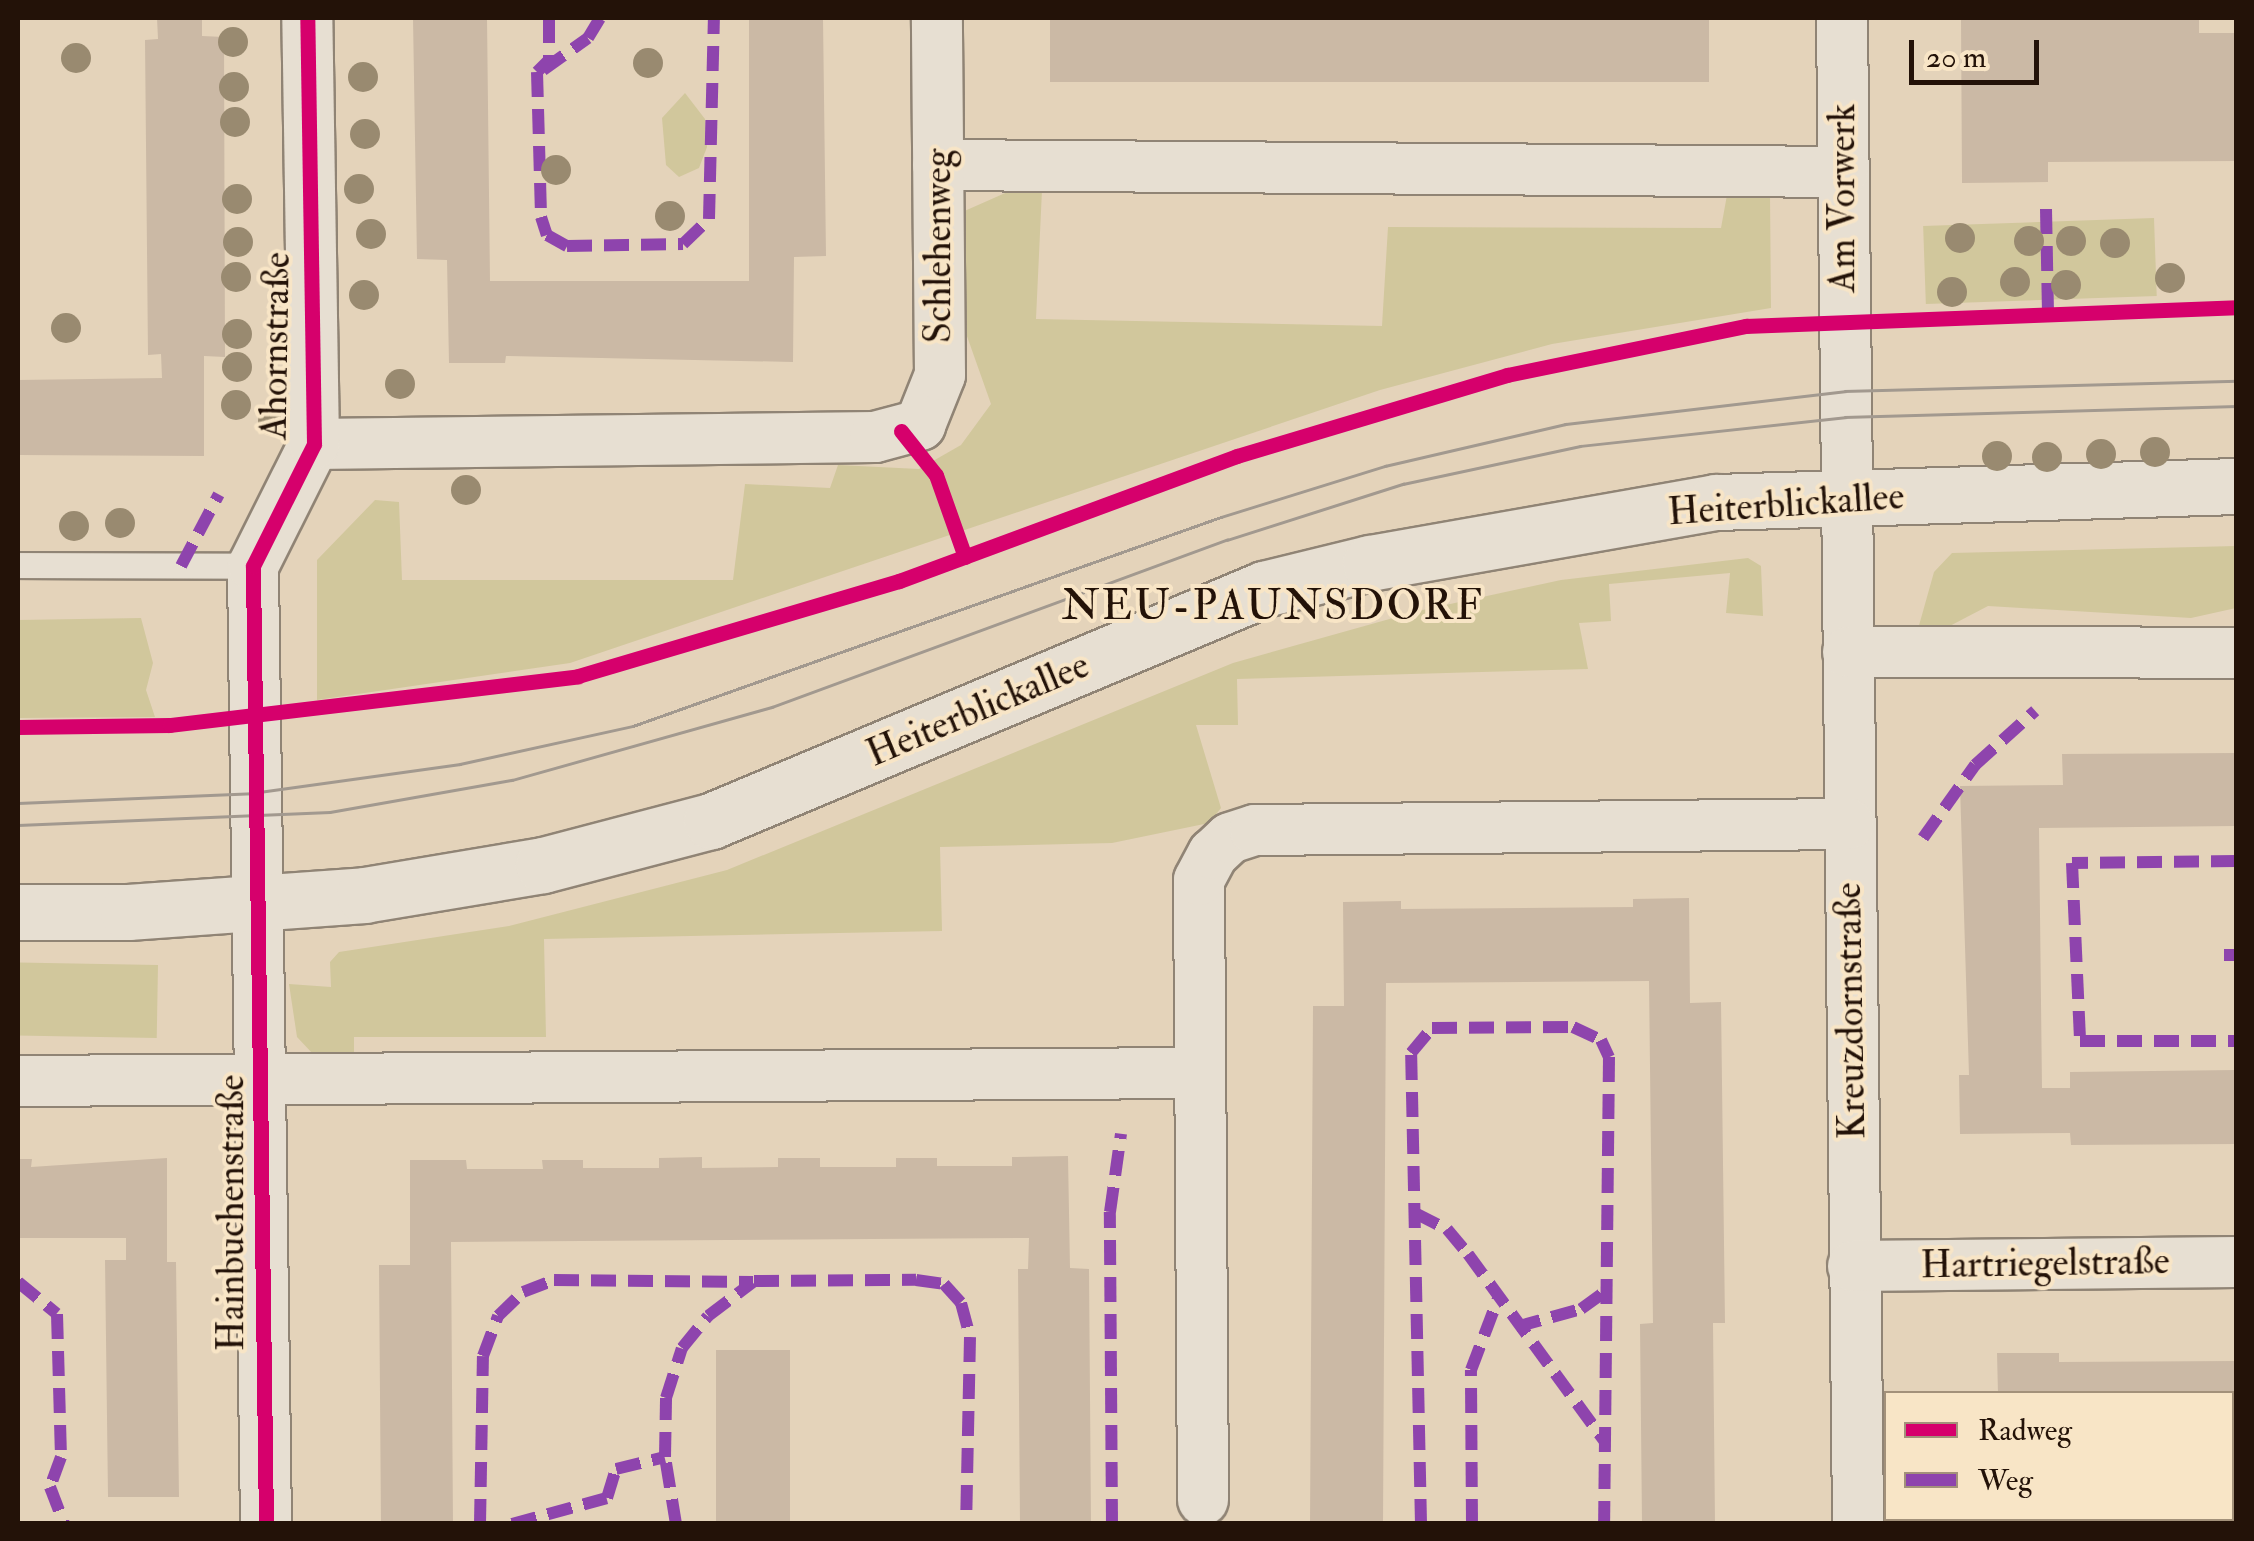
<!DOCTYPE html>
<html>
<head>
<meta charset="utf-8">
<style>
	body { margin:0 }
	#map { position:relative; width:2254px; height:1541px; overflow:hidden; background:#e4d3ba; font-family:"IM FELL Double Pica",serif }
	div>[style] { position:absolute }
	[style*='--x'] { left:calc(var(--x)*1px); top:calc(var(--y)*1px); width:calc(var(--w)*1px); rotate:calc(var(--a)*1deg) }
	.green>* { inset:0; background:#d1c79c; transform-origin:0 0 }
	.building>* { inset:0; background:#cbb9a5; transform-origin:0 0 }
	.roads { filter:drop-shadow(2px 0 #908475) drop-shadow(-2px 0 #908475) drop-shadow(0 2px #908475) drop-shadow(0 -2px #908475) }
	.lane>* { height:25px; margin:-12.5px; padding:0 12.5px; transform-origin:12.5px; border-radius:12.5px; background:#e7dfd2 }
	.street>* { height:50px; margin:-25px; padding:0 25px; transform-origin:25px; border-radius:25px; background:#e7dfd2 }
	.secondary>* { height:55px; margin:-27.5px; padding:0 27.5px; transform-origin:27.5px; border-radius:27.5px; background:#e7dfd2 }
	.tram>* { height:2.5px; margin:-1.25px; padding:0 1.25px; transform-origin:1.25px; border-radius:1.25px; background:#a2998f }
	.quiet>* { height:12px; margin-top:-6px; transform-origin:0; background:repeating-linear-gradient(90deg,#8e44ad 0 25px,transparent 0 37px) }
	.cycleway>* { height:15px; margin:-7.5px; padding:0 7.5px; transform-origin:7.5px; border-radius:7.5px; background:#d6006c }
	.trees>* { width:30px; height:30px; margin:-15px; border-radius:50%; background:#998a70 }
	span { translate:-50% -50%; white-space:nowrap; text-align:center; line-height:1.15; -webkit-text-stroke:8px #f8e5c6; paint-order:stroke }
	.street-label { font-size:38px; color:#231208 }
	.quarter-label { font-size:42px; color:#231208; letter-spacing:2.5px }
	.frame { position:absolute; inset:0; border:20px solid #231208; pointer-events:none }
	.legend { position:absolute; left:1884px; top:1391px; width:350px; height:130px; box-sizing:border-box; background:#f8e5c6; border:2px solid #a3917a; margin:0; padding:12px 18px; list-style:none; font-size:30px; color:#231208 }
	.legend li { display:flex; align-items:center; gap:20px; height:50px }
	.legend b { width:50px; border:2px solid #a3917a }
	.scale { position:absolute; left:1909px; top:40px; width:130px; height:45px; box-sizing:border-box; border:5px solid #231208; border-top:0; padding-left:12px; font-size:30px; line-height:35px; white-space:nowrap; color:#231208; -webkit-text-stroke:8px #f8e5c6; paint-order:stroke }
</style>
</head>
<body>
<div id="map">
	<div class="green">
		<i style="clip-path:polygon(685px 93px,705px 119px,707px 147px,699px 168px,679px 177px,666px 165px,662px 118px)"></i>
		<i style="clip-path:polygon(1012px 190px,1042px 190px,1036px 319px,1382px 326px,1388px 227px,1721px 228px,1727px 195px,1770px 194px,1771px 308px,1552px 344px,1380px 390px,570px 663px,317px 700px,317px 560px,375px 500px,399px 502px,402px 580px,733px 580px,745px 484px,830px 488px,838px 465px,919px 469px,961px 445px,991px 404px,957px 308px,960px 213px)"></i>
		<i style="left:2154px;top:218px;width:78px;height:231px;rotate:88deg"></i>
		<i style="clip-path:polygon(2236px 546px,2236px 608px,2191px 618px,1988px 606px,1944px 629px,1918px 629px,1934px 572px,1952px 553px)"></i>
		<i style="clip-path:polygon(1748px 558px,1761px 566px,1763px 616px,1726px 613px,1730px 573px,1609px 584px,1611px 621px,1579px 623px,1588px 669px,1237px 679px,1238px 725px,1196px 725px,1221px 808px,1209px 823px,1112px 843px,940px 847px,942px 931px,544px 939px,546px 1037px,354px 1037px,354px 1063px,313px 1054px,297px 1037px,289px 984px,331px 987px,330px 962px,339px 952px,509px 926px,727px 870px,1233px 663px,1418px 611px,1561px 580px)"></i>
		<i style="clip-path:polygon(141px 618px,153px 663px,146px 690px,155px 717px,18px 718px,18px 620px)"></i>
		<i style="left:158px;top:965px;width:73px;height:140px;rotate:91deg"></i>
	</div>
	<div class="building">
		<i style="clip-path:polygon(157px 18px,202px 18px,202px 36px,224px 37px,225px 357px,204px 356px,204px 456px,18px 455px,18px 380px,162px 378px,161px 354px,148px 355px,145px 40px,158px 39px)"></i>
		<i style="clip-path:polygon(413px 18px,487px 18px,490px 281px,749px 281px,749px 18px,823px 18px,826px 256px,794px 257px,793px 362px,506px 356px,505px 363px,449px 363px,447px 260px,417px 259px)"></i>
		<i style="left:1050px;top:18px;width:659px;height:64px"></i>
		<i style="clip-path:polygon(1961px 18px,2199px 18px,2199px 33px,2235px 33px,2236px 161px,2048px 162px,2048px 182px,1962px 183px)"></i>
		<i style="clip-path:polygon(2236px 753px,2236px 826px,2039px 828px,2042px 1088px,2070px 1088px,2070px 1072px,2236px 1070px,2236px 1144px,2071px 1145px,2070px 1133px,1960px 1134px,1959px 1075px,1969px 1075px,1960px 786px,2063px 785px,2062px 754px)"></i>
		<i style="clip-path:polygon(1689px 898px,1690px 1003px,1721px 1002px,1725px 1323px,1713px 1323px,1715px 1524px,1642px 1524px,1640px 1324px,1653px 1323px,1649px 981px,1386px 983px,1383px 1524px,1310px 1524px,1313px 1006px,1344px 1006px,1343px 902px,1401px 901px,1401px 909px,1633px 907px,1633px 899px)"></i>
		<i style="clip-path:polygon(1068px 1156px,1070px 1268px,1089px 1269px,1091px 1524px,1020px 1524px,1018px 1269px,1028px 1269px,1029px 1238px,451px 1242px,453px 1524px,381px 1524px,379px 1265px,410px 1265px,410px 1160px,466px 1160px,467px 1169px,543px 1169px,542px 1160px,583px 1160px,583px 1168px,659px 1168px,659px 1158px,702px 1157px,702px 1168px,778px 1167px,778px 1158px,820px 1158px,820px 1167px,896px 1167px,896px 1158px,937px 1158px,937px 1166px,1012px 1166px,1012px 1157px)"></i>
		<i style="clip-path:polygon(167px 1158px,167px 1262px,176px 1262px,179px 1497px,108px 1497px,105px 1260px,126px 1260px,126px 1238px,18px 1238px,18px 1159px,32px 1159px,31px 1167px)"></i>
		<i style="left:716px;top:1350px;width:74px;height:174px"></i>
		<i style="clip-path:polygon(1997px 1353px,2059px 1353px,2059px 1362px,2236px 1361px,2236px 1435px,2232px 1394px,1998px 1394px)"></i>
		<i style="left:1967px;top:1518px;width:75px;height:6px"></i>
	</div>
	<div class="roads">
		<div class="lane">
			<i style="--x:18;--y:565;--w:235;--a:0.2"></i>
		</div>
		<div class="street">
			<i style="--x:1842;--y:18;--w:1506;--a:89.39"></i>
			<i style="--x:938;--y:165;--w:905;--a:0.44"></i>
			<i style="--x:314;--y:444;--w:561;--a:-0.71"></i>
			<i style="--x:875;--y:437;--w:47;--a:-14.9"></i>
			<i style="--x:920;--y:425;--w:54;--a:-68.2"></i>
			<i style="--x:940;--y:375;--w:357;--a:-90.5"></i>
			<i style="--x:1848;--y:652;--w:388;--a:0.1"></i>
			<i style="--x:18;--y:1081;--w:1179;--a:-0.39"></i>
			<i style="--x:1853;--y:1266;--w:383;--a:-0.6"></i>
			<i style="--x:1203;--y:1500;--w:620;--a:-90.37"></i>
			<i style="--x:1199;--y:880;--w:30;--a:-62"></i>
			<i style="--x:1213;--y:854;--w:23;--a:-43"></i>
			<i style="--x:1230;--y:838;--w:26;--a:-18"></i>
			<i style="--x:1255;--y:830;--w:594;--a:-0.58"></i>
			<i style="--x:266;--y:1524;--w:958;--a:-90.78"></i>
			<i style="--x:253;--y:566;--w:136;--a:-63.4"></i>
			<i style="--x:314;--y:444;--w:426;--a:-90.9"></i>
		</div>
		<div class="secondary">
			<i style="--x:18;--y:912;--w:110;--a:0"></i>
			<i style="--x:128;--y:912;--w:237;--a:-4.1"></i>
			<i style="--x:364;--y:895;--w:181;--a:-9.5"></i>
			<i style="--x:543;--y:865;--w:174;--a:-14.7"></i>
			<i style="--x:711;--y:821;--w:600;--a:-22.76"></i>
			<i style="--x:1264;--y:589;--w:109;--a:-13.8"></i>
			<i style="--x:1370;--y:563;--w:351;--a:-10"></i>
			<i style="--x:1716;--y:502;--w:520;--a:-1.76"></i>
		</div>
	</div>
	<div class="tram">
		<i style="--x:18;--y:803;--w:234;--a:-2.4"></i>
		<i style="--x:252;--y:793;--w:210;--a:-7.9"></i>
		<i style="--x:460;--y:764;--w:177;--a:-12.4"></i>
		<i style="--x:633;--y:726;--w:624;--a:-19.57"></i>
		<i style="--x:1221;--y:517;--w:172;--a:-17.3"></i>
		<i style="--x:1385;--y:466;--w:185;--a:-13.1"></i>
		<i style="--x:1565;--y:424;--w:282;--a:-6.7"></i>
		<i style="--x:1845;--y:391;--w:391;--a:-1.5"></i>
		<i style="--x:18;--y:825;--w:312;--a:-2.4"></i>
		<i style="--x:330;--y:812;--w:185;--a:-10"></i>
		<i style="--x:512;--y:780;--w:270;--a:-15.7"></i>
		<i style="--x:772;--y:707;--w:485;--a:-20.2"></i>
		<i style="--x:1227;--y:540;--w:185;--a:-17.7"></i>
		<i style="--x:1403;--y:484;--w:181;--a:-12.1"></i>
		<i style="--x:1580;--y:446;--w:267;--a:-6.2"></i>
		<i style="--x:1845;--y:417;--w:391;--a:-1.6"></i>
	</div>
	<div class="quiet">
		<i style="--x:549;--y:18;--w:42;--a:90"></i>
		<i style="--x:549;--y:60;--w:17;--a:135"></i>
		<i style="--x:537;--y:72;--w:145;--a:88.4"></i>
		<i style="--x:541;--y:217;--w:19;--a:72"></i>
		<i style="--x:547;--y:235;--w:23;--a:29"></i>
		<i style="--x:567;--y:246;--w:116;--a:-1"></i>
		<i style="--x:683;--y:244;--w:36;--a:-44"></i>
		<i style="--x:709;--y:219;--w:201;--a:-88.6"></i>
		<i style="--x:543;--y:70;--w:55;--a:-35.4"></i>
		<i style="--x:588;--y:38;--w:23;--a:-59"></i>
		<i style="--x:2046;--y:209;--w:104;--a:88.9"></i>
		<i style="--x:181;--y:566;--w:81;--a:-62.2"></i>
		<i style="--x:1923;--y:838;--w:90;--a:-54.5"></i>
		<i style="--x:1975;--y:765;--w:81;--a:-42"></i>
		<i style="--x:2236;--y:861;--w:164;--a:179.3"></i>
		<i style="--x:2072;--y:863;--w:178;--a:87.4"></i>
		<i style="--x:2080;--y:1041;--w:156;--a:0"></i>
		<i style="--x:2224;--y:955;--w:12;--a:0"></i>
		<i style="--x:1415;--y:1213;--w:36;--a:27"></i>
		<i style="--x:1447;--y:1229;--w:33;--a:50"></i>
		<i style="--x:1468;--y:1254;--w:233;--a:53.9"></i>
		<i style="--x:754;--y:1281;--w:162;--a:-0.4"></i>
		<i style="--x:916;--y:1280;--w:28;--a:8"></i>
		<i style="--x:944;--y:1284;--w:25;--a:48"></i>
		<i style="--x:961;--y:1303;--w:35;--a:75"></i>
		<i style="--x:970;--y:1337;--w:187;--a:91.2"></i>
		<i style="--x:18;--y:1282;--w:50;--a:39.4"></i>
		<i style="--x:57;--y:1314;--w:143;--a:88.4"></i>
		<i style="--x:61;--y:1457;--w:32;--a:110"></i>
		<i style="--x:50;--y:1487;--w:40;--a:69"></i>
		<i style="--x:1516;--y:1327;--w:67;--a:-15.5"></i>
		<i style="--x:1581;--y:1309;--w:31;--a:-36"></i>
		<i style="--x:2232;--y:1483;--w:4;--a:14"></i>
		<i style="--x:480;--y:1524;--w:168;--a:-89"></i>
		<i style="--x:483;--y:1356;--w:43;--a:-69.4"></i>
		<i style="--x:498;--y:1316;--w:35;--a:-44"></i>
		<i style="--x:523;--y:1292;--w:33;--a:-21"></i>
		<i style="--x:554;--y:1280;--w:199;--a:0.6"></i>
		<i style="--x:512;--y:1524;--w:98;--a:-15.3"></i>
		<i style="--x:607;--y:1498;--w:30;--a:-73"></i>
		<i style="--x:616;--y:1469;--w:50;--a:-13.8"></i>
		<i style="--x:676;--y:1524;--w:68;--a:-99.3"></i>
		<i style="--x:665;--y:1457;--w:59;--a:-89"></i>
		<i style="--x:666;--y:1398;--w:52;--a:-72.3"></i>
		<i style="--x:682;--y:1348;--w:41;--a:-50.9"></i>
		<i style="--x:708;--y:1316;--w:56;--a:-37.1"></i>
		<i style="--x:1112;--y:1524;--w:312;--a:-90.4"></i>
		<i style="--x:1110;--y:1212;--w:79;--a:-82"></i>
		<i style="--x:1421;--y:1524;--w:471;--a:-91.2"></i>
		<i style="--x:1411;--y:1053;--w:33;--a:-50"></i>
		<i style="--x:1432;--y:1028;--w:141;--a:-0.4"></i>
		<i style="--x:1573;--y:1027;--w:31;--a:25"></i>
		<i style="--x:1601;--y:1040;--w:19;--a:65"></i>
		<i style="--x:1609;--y:1057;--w:467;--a:90.6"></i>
		<i style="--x:1472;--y:1524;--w:154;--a:-90.4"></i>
		<i style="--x:1471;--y:1370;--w:76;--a:-69.2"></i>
		<i style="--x:2071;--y:1524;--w:6;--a:-90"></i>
	</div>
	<div class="cycleway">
		<i style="--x:901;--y:431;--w:56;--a:51.5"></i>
		<i style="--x:936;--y:475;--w:87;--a:70.5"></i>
		<i style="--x:18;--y:727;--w:152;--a:-0.8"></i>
		<i style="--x:170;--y:725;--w:411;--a:-6.8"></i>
		<i style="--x:578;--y:676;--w:335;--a:-16.5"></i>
		<i style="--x:899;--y:581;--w:360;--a:-20.3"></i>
		<i style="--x:1237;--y:456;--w:282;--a:-16.7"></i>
		<i style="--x:1507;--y:375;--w:244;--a:-11.6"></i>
		<i style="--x:1746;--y:326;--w:490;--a:-2.2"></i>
		<i style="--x:266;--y:1524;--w:958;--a:-90.78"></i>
		<i style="--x:253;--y:566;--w:136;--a:-63.4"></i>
		<i style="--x:314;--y:444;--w:426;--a:-90.9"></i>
	</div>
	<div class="trees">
		<i style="left:233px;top:42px"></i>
		<i style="left:76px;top:58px"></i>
		<i style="left:648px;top:63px"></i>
		<i style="left:363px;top:77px"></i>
		<i style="left:234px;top:87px"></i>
		<i style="left:235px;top:122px"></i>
		<i style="left:365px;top:134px"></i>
		<i style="left:556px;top:170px"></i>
		<i style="left:359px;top:189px"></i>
		<i style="left:237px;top:199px"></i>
		<i style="left:670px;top:216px"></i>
		<i style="left:371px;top:234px"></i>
		<i style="left:1960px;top:238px"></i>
		<i style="left:2029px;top:241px"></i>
		<i style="left:2071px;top:241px"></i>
		<i style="left:238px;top:242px"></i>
		<i style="left:2115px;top:243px"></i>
		<i style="left:236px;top:277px"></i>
		<i style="left:2170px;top:278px"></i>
		<i style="left:2015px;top:282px"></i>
		<i style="left:2066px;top:285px"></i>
		<i style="left:1952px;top:292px"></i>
		<i style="left:364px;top:295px"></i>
		<i style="left:66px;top:328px"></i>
		<i style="left:237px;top:334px"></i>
		<i style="left:237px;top:367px"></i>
		<i style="left:400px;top:384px"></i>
		<i style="left:236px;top:405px"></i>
		<i style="left:273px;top:421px"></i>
		<i style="left:2155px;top:452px"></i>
		<i style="left:2101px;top:454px"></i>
		<i style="left:1997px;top:456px"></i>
		<i style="left:2047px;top:457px"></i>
		<i style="left:466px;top:490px"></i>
		<i style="left:120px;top:523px"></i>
		<i style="left:74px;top:526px"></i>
	</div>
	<div class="street-label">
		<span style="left:1843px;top:198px;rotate:-90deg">Am Vorwerk</span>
		<span style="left:939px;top:246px;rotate:-90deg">Schlehenweg</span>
		<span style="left:276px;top:346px;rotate:-89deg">Ahornstraße</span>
		<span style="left:1786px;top:505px;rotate:-4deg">Heiterblickallee</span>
		<span style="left:978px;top:710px;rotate:-23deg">Heiterblickallee</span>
		<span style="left:1851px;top:1011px;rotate:-91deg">Kreuzdornstraße</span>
		<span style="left:232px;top:1213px;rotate:-90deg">Hainbuchenstraße</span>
		<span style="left:2045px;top:1264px;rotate:-1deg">Hartriegelstraße</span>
	</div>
	<div class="quarter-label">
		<span style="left:1273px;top:606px">NEU-PAUNSDORF</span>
	</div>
	<div class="frame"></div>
	<ul class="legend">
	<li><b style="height:12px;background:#d6006c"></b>Radweg</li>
	<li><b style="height:12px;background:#8e44ad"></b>Weg</li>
	</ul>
	<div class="scale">20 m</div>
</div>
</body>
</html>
